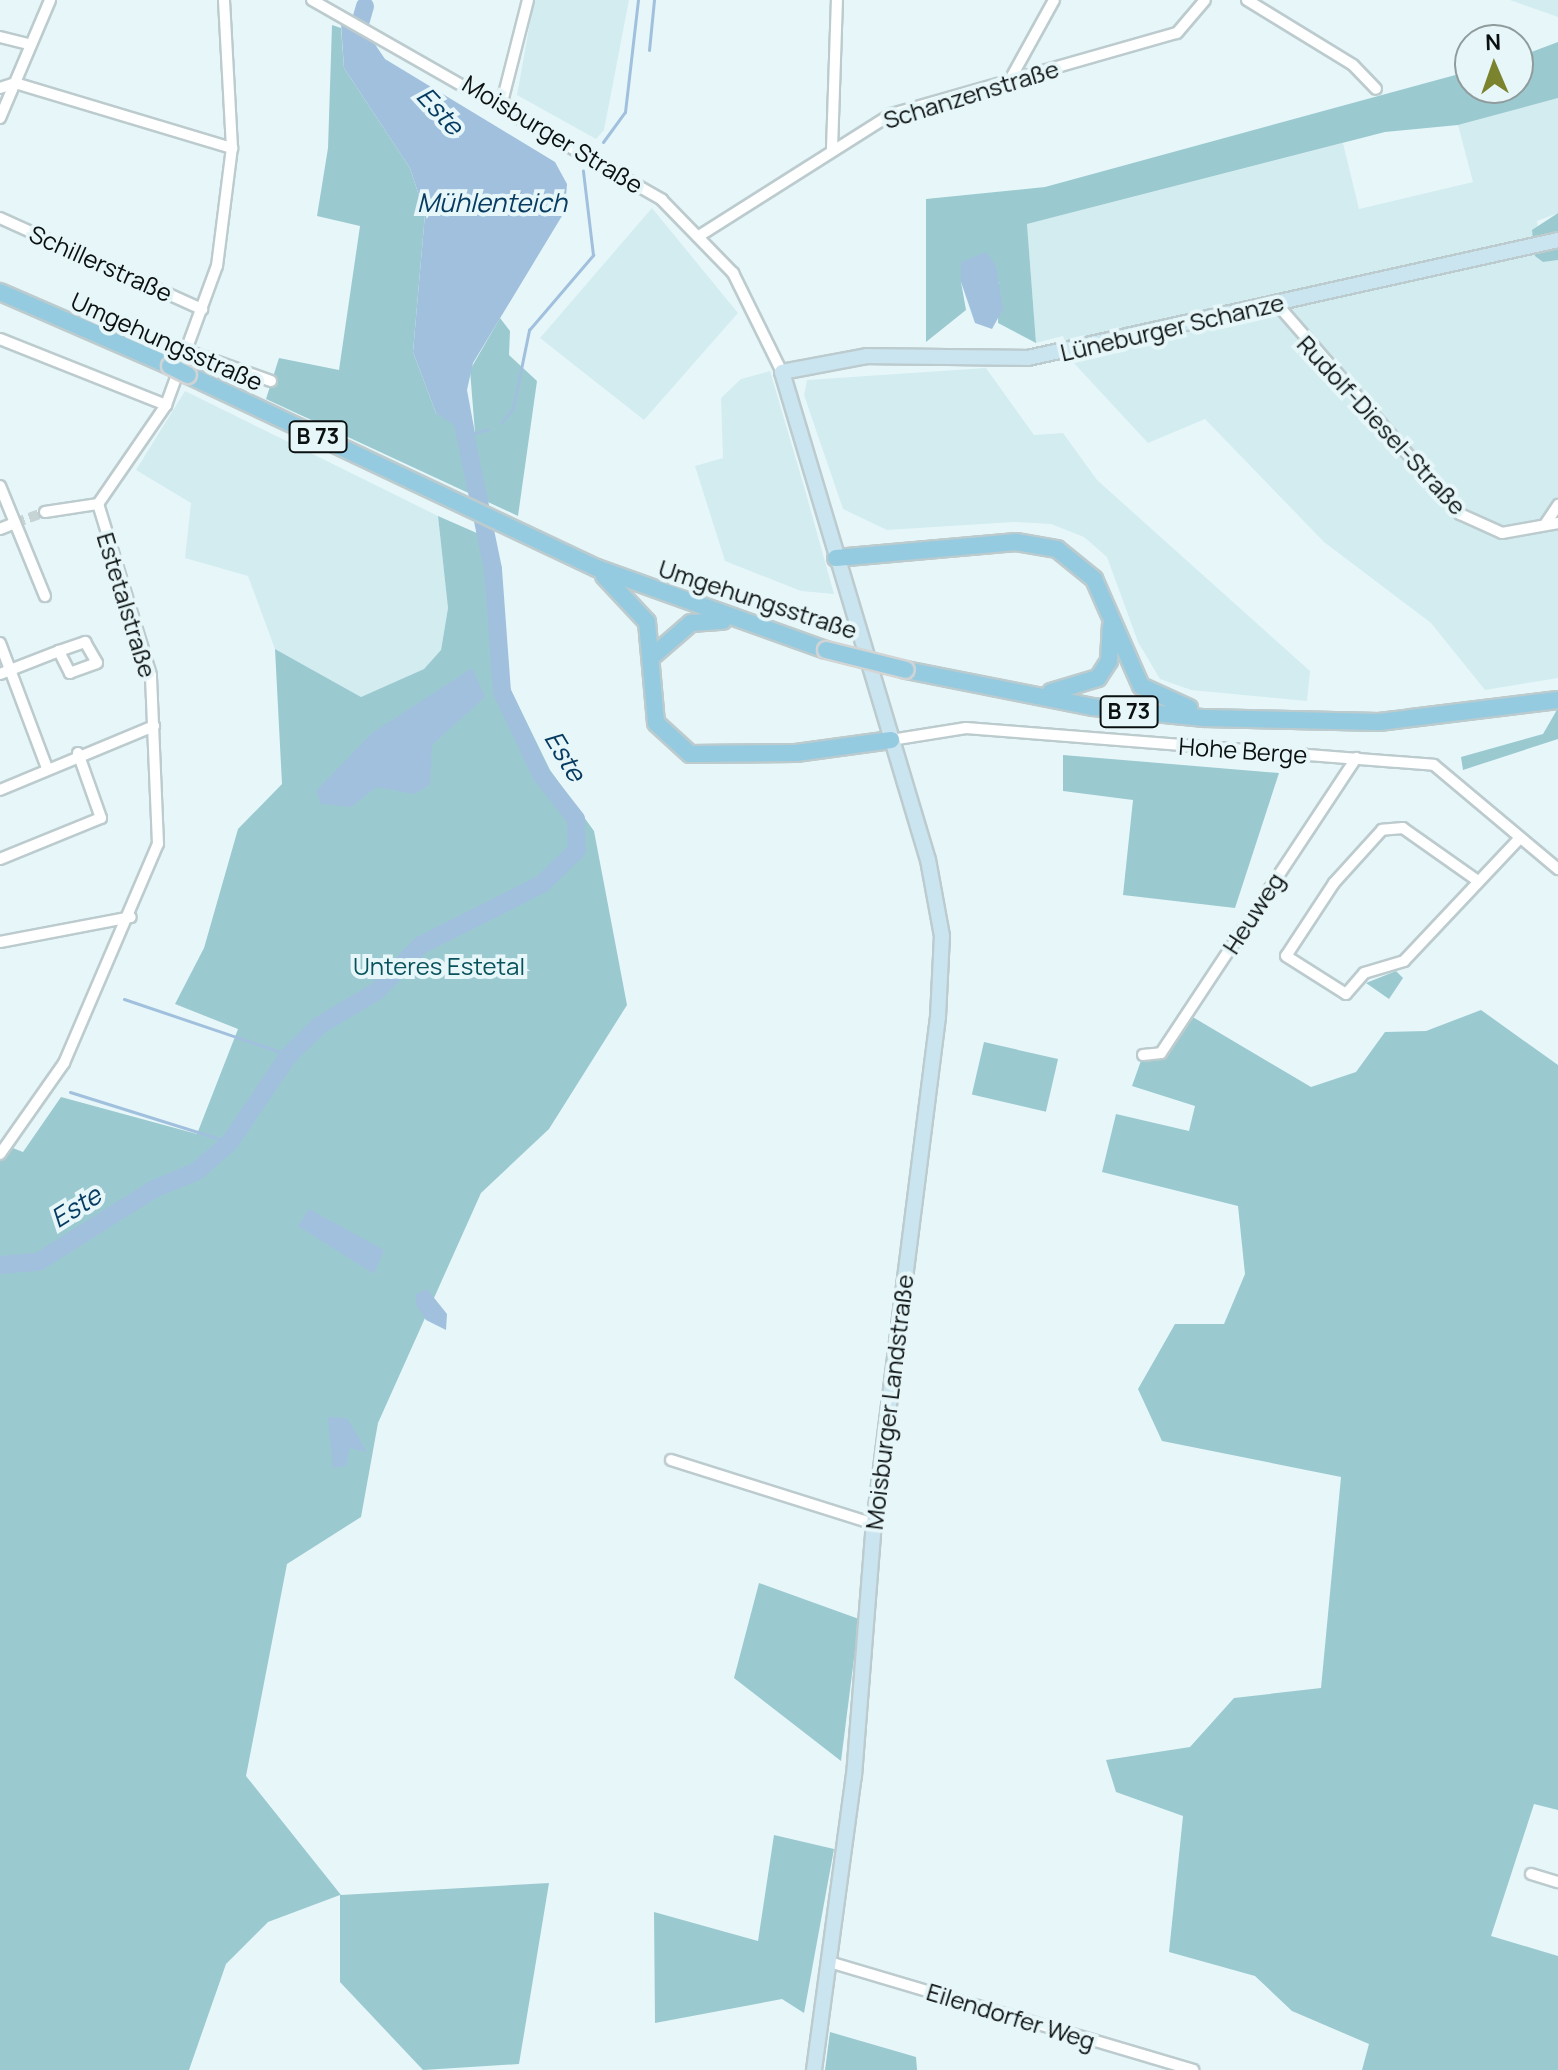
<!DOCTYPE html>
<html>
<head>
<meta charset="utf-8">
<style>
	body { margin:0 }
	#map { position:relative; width:1558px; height:2070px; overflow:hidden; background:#e7f7f9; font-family:Manrope,sans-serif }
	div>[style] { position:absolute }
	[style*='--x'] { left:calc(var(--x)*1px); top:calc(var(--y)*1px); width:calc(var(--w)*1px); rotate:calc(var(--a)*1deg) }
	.built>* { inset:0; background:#d3ecf0 }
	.green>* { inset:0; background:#9bc9d0; transform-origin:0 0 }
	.water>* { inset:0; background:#a1c0dd }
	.stream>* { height:3px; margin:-1.5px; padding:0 1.5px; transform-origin:1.5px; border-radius:1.5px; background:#a1c0dd }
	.river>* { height:18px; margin:-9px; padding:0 9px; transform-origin:9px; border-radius:9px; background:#a1c0dd }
	.street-tunnel>* { height:10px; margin-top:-5px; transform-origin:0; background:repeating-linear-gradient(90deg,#c6d4d6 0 10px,transparent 0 15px) }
	.roads { filter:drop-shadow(2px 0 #bccbce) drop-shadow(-2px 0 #bccbce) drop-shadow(0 2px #bccbce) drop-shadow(0 -2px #bccbce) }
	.street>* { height:10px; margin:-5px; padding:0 5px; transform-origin:5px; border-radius:5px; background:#fff }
	.secondary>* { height:14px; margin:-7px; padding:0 7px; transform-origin:7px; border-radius:7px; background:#cae5f0 }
	.primary>* { height:16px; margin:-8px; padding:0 8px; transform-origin:8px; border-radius:8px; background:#94cbe1 }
	.bridges { filter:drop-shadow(2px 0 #d3d4d4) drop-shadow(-2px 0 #d3d4d4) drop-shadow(0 2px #d3d4d4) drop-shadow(0 -2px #d3d4d4) }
	.primary-bridge>* { height:16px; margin:-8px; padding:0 8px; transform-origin:8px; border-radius:8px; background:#94cbe1 }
	span { translate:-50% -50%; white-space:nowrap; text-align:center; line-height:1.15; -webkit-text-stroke:8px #e7f7f9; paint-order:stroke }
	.shield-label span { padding:2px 6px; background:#e7f7f9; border:2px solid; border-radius:6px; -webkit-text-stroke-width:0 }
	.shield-label { font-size:22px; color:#0b1011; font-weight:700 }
	.street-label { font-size:24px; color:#0b1011 }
	.park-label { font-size:24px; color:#08525c }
	.water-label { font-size:26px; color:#073b61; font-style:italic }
	.north { position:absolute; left:1454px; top:24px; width:80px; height:80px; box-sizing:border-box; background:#e7f7f9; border:2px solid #8f9b9c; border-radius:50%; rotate:358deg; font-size:22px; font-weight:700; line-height:32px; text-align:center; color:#0b1011 }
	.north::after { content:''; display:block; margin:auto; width:28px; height:36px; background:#7b832f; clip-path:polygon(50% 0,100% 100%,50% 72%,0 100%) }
</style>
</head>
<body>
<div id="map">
	<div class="built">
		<i style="clip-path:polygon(534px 0,629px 0,604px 130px,596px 139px,517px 95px)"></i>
		<i style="clip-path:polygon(1510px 0,1558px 0,1558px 17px)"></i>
		<i style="clip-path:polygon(1558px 98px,1558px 213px,1537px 221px,1543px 262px,1558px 260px,1558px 678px,1485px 690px,1431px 623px,1324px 542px,1205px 419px,1148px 443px,1071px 360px,1063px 336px,1036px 343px,1027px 224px,1343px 143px,1359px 209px,1473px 182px,1458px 125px)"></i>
		<i style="clip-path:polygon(652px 208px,738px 313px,644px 420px,540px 338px)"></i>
		<i style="clip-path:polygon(986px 368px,1034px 435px,1063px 433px,1097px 480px,1310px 671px,1307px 701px,1191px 690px,1160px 679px,1138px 642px,1107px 557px,1084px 537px,1051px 524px,1014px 522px,887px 530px,843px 509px,804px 395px,807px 380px)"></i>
		<i style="clip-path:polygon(770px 371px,805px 490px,834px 594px,801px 591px,725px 561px,695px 466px,723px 458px,721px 398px,741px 379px)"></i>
		<i style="clip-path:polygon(185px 391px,438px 516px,448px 608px,441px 650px,424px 669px,361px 697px,275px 649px,248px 576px,185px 558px,191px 503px,136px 470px)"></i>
	</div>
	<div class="green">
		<i style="clip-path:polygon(332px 25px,341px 28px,344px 68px,410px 168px,425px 214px,413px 352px,436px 413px,475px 433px,470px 370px,500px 318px,510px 331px,509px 355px,537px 381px,518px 516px,266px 399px,279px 358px,339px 370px,360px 226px,317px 216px,328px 148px)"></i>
		<i style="clip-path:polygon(1558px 42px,1558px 98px,1458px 125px,1385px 132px,1027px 224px,1036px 343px,998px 323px,999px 282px,961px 282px,966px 310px,926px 342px,926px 199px,1045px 187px,1470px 71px,1470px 88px,1518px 88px,1518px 57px)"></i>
		<i style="clip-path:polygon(1558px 213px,1558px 260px,1543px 262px,1535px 256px,1532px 230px)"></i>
		<i style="clip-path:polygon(438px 516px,495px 541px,510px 688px,550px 770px,594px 831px,627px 1005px,549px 1129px,481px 1193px,378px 1423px,361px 1517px,287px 1564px,246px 1776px,341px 1895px,549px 1883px,519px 2064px,423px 2070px,340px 1982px,340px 1895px,268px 1922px,226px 1964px,189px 2070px,0 2070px,0 1143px,23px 1152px,61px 1097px,197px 1134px,238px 1029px,175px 1004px,204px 948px,238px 829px,282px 784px,275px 649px,361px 697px,424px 669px,441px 650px,448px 608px)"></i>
		<i style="clip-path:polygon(1558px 708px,1558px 739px,1463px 770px,1461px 757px,1543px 734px)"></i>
		<i style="clip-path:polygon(1063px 755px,1279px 773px,1235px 908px,1123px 895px,1133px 800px,1063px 791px)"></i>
		<i style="clip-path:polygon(1396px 971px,1403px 978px,1389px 999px,1366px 983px)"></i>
		<i style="clip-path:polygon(1481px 1010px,1558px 1065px,1558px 1810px,1534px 1804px,1491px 1936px,1558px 1956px,1558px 2070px,1362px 2070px,1369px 2044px,1292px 2011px,1255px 1976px,1169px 1952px,1183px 1816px,1116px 1792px,1106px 1760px,1190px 1747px,1234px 1698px,1321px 1688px,1341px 1477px,1162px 1441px,1138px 1389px,1175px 1324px,1224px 1324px,1245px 1274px,1238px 1206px,1102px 1172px,1116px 1114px,1189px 1131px,1195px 1106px,1132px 1086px,1143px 1055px,1161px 1053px,1191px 1016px,1311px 1087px,1356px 1072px,1385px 1032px,1426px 1031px)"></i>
		<i style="left:984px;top:1042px;width:76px;height:54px;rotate:13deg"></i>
		<i style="clip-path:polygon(759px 1583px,859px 1619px,841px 1761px,734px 1678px)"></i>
		<i style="clip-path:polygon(774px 1835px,834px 1849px,804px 2013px,782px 1999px,655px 2023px,654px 1912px,758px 1941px)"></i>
		<i style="clip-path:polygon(830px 2032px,916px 2057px,917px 2070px,825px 2070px)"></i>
	</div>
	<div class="water">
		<i style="clip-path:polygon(341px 24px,370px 37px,385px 59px,555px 162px,567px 184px,565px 211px,473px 363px,467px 390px,475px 433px,469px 435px,436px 413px,413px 352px,425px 214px,410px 168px,344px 68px)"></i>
		<i style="clip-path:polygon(986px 252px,996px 266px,1003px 309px,992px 329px,975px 323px,961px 282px,961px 262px)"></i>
		<i style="clip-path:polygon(472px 668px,485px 697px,432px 745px,430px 785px,414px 794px,377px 787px,351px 807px,321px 804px,316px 791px,372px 733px)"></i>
		<i style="clip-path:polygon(309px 1209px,384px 1250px,374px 1274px,298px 1226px)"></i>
		<i style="clip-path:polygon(427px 1289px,447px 1314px,446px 1330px,426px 1320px,416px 1304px,416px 1294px)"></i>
		<i style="clip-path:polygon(328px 1417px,347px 1418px,367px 1452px,350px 1448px,346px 1466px,333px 1468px)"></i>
	</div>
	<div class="stream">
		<i style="--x:649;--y:50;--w:50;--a:-84.3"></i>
		<i style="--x:603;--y:142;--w:37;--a:-54"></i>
		<i style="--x:625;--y:112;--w:113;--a:-83.4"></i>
		<i style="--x:502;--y:422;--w:18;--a:-52"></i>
		<i style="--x:513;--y:408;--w:80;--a:-78.4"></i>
		<i style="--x:529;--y:330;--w:99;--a:-49.5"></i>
		<i style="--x:593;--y:255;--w:85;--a:-96.8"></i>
		<i style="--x:469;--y:435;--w:20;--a:-18"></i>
		<i style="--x:124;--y:999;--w:174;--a:18.7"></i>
		<i style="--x:70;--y:1092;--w:168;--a:17.4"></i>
	</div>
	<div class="river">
		<i style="--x:355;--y:41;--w:36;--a:-74"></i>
		<i style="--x:0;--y:1265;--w:38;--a:-5"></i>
		<i style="--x:38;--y:1262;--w:137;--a:-32.2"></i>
		<i style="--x:154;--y:1189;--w:47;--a:-22.7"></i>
		<i style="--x:197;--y:1171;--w:44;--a:-41.3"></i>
		<i style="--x:230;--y:1142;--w:105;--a:-55.9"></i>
		<i style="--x:289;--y:1055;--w:43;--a:-44.1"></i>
		<i style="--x:320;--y:1025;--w:66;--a:-30.8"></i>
		<i style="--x:377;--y:991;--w:64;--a:-46.3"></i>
		<i style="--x:421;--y:945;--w:136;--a:-26.8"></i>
		<i style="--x:542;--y:884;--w:49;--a:-44.2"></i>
		<i style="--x:577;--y:850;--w:31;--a:-92"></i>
		<i style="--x:576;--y:819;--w:57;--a:-127.9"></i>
		<i style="--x:541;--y:774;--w:91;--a:-115.4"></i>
		<i style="--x:502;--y:692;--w:123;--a:-94.2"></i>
		<i style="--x:493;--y:569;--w:158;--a:-101.7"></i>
	</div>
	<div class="street-tunnel">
		<i style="--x:15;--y:523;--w:32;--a:-20"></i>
	</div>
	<div class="roads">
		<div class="street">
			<i style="--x:312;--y:0;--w:403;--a:29.7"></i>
			<i style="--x:662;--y:200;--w:102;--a:45.8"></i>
			<i style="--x:733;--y:273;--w:110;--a:63.7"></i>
			<i style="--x:1247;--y:0;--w:124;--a:31.5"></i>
			<i style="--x:1353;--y:65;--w:33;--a:46"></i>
			<i style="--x:0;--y:37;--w:30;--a:14"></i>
			<i style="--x:1011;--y:78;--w:89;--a:-61.1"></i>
			<i style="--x:0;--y:88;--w:16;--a:-18"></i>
			<i style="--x:15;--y:83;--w:227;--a:16.7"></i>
			<i style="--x:502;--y:102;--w:105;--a:-75.7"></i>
			<i style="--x:0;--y:118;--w:128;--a:-67"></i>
			<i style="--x:832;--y:149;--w:149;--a:-88.1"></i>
			<i style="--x:0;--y:218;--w:222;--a:24.3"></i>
			<i style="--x:702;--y:234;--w:225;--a:-32.3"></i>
			<i style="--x:892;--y:114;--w:296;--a:-15.9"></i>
			<i style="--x:1177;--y:33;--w:43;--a:-49.7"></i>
			<i style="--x:1276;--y:303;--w:280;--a:48.9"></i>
			<i style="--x:1460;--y:514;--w:46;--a:24.3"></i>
			<i style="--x:1502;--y:533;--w:57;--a:-10.1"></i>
			<i style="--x:0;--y:339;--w:179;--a:21.7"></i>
			<i style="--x:190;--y:352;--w:86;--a:19.7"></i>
			<i style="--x:0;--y:486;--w:119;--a:67.8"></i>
			<i style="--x:98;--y:504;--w:120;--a:-55.5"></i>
			<i style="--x:166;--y:405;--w:148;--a:-69.9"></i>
			<i style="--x:217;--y:266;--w:119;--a:-82.8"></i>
			<i style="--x:232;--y:148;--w:148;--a:-93.1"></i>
			<i style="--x:45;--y:512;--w:54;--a:-8.6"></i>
			<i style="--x:1546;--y:523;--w:22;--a:-56"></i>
			<i style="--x:0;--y:529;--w:16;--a:-22"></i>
			<i style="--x:0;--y:643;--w:134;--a:69.4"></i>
			<i style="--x:0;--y:674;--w:63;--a:-21.3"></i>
			<i style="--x:59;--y:651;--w:28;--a:-19"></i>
			<i style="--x:85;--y:642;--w:24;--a:60"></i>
			<i style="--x:97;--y:663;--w:29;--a:160"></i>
			<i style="--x:70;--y:673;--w:25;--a:-117"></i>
			<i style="--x:891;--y:740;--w:76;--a:-9.1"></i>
			<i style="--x:966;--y:728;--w:469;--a:4.5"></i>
			<i style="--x:1434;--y:765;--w:162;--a:40"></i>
			<i style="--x:0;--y:790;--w:167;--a:-22.6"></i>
			<i style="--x:0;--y:859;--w:109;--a:-22.1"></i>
			<i style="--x:101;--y:818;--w:69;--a:-109.5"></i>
			<i style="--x:1478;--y:881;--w:92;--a:-144.8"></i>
			<i style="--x:1403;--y:828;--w:21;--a:175"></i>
			<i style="--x:1382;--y:830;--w:72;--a:132.2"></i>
			<i style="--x:1334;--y:883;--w:87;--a:123.3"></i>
			<i style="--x:1286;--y:956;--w:71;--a:32.3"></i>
			<i style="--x:1346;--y:994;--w:28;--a:-49"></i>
			<i style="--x:1364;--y:973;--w:42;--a:-16.7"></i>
			<i style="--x:1404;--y:961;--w:169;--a:-46.7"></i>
			<i style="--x:0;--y:942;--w:133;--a:-10.8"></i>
			<i style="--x:1143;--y:1055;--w:18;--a:-6"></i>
			<i style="--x:1161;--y:1053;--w:354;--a:-56.5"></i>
			<i style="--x:0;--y:1154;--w:111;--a:-54.9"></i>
			<i style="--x:64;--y:1063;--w:238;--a:-66.8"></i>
			<i style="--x:158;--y:844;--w:169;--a:-92.4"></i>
			<i style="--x:151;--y:675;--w:179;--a:-107.2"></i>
			<i style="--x:671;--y:1460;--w:213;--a:17.5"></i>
			<i style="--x:1531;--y:1874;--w:28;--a:17"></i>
			<i style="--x:829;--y:1962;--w:380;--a:16.5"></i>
		</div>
		<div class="secondary">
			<i style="--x:814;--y:2070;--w:297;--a:-82.3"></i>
			<i style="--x:854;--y:1776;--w:253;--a:-85.5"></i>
			<i style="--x:874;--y:1524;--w:511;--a:-82.81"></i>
			<i style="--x:938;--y:1017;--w:81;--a:-87.2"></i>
			<i style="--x:942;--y:936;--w:77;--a:-100.4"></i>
			<i style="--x:928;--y:860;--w:509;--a:-106.66"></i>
			<i style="--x:782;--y:372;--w:86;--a:-10.7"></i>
			<i style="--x:867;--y:356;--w:161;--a:0.7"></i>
			<i style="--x:1028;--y:358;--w:543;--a:-12.55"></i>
		</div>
		<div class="primary">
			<i style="--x:0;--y:292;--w:185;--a:23.5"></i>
			<i style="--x:188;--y:375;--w:452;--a:25.3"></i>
			<i style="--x:597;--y:568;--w:243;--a:19.7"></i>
			<i style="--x:836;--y:558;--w:181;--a:-5.1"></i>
			<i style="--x:1016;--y:542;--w:42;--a:9.7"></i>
			<i style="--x:1057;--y:549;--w:48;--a:39"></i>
			<i style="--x:1094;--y:579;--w:117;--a:66.3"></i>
			<i style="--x:1141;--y:686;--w:53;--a:24.6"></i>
			<i style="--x:604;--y:576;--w:63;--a:46.9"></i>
			<i style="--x:647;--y:622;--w:101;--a:84.9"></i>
			<i style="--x:656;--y:723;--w:46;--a:42.4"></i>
			<i style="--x:690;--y:754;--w:106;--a:-0.5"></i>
			<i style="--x:796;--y:753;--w:96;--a:-7.8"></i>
			<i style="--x:654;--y:655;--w:49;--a:-40.9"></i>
			<i style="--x:691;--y:623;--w:32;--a:-4"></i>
			<i style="--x:906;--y:670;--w:191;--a:11.2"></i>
			<i style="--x:1093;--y:707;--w:112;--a:5.7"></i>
			<i style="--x:1204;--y:718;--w:175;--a:1.3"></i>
			<i style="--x:1379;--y:722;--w:180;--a:-7"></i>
			<i style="--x:1051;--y:692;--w:49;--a:-16.6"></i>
			<i style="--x:1098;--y:678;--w:20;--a:-57"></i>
			<i style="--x:1109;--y:661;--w:34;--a:-87"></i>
		</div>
	</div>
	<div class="bridges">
		<div class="primary-bridge">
			<i style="--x:170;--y:366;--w:20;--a:27"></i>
			<i style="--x:826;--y:650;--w:82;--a:14"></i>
		</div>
	</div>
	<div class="shield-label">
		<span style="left:318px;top:437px">B 73</span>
		<span style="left:1129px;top:712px">B 73</span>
	</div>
	<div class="street-label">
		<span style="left:971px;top:94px;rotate:-17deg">Schanzenstraße</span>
		<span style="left:553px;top:134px;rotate:31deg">Moisburger Straße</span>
		<span style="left:101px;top:263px;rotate:24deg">Schillerstraße</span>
		<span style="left:1172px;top:327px;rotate:-13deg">Lüneburger Schanze</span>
		<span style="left:167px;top:341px;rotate:24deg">Umgehungsstraße</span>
		<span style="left:1382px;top:425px;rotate:47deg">Rudolf-Diesel-Straße</span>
		<span style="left:758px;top:599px;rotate:18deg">Umgehungsstraße</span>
		<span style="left:127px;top:605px;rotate:73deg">Estetalstraße</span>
		<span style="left:1243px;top:750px;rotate:4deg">Hohe Berge</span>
		<span style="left:1253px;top:913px;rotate:-57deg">Heuweg</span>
		<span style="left:889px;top:1402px;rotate:-83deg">Moisburger Landstraße</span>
		<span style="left:1011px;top:2016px;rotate:17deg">Eilendorfer Weg</span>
	</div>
	<div class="park-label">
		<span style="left:439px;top:966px">Unteres Estetal</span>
	</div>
	<div class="water-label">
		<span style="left:440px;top:111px;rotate:47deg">Este</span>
		<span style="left:492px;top:203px">Mühlenteich</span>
		<span style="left:565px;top:756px;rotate:59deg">Este</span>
		<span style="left:76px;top:1207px;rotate:-32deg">Este</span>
	</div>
	<div class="north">N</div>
</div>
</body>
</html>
